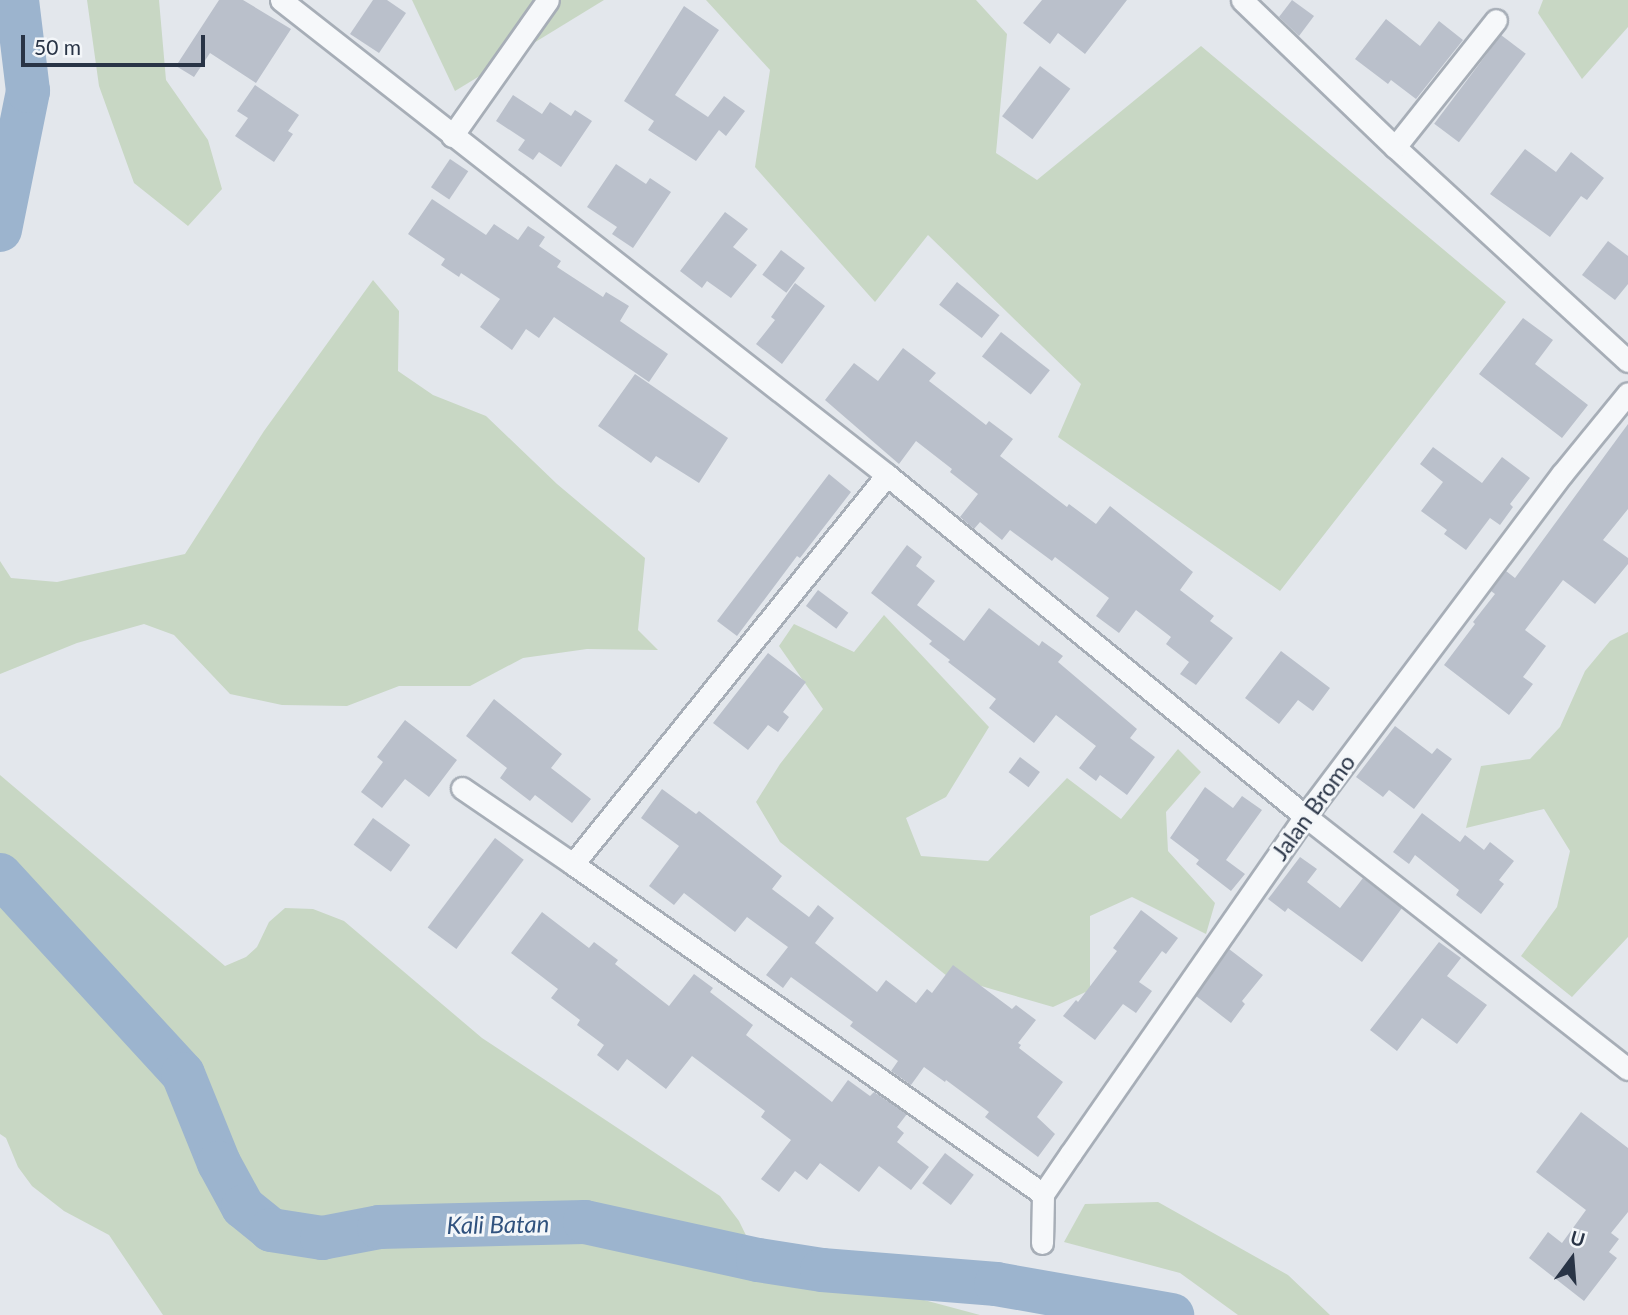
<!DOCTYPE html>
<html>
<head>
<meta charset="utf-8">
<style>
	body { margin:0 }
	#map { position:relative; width:1628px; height:1315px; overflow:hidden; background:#e3e7ec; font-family:Lato,sans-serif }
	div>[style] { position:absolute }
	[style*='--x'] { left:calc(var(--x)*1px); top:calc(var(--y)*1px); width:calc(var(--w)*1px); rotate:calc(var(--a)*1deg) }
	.green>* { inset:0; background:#c8d7c4 }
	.river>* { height:44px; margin:-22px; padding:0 22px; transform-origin:22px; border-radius:22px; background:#9cb4ce }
	.building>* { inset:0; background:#bac0cb; transform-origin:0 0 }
	.roads { filter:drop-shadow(2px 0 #a7aeb7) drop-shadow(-2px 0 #a7aeb7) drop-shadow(0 2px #a7aeb7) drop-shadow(0 -2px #a7aeb7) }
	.minor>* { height:21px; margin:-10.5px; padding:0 10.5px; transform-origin:10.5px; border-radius:10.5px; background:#f6f8fa }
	span { translate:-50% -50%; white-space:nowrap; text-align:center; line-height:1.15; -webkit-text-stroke:6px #f3f6f9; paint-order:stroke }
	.street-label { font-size:23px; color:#293446 }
	.water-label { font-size:24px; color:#30527e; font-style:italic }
	.north { position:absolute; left:1537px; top:1224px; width:70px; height:70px; -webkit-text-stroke:5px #f3f6f9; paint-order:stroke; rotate:16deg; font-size:19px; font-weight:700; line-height:28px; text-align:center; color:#293446 }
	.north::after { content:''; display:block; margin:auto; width:24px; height:32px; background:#293446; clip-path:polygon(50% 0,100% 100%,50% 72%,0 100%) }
	.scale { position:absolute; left:21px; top:35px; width:184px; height:32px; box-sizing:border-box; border:4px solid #293446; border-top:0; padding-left:9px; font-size:21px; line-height:24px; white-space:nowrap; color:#293446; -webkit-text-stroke:5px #f3f6f9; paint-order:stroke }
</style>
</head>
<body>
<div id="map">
	<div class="green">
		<i style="clip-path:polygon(87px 0,159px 0,166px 80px,208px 140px,222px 189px,188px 226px,134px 183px,99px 86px)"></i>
		<i style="clip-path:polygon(412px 0,604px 0,455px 91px)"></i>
		<i style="clip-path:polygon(706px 0,976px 0,1007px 34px,996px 153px,1037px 180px,1201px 46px,1506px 302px,1280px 591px,1058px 437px,1081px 384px,928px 235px,875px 302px,755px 167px,770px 70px)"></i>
		<i style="clip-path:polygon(1543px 0,1628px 0,1628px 27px,1582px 79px,1538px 13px)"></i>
		<i style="clip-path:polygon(373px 280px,399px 311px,398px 371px,433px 395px,486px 416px,557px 484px,645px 558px,638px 630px,658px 650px,587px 649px,523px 658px,470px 686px,399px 686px,347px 706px,282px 705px,230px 694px,174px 635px,144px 624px,77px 643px,0 674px,0 561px,11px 578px,57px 582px,185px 554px,264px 431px)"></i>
		<i style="clip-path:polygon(884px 615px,989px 727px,946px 797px,906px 818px,921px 856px,988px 861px,1067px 778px,1121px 819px,1178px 749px,1201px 772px,1166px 812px,1168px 851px,1215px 903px,1206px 934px,1132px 897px,1090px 916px,1090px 990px,1053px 1007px,947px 976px,780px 842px,756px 802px,780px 764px,823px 709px,779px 646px,794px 624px,854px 652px)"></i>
		<i style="clip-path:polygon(1628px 632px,1628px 937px,1572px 997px,1521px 956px,1557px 907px,1570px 851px,1544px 809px,1466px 828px,1481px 766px,1530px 759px,1560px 727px,1585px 671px,1610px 641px)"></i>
		<i style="clip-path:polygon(0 775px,225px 966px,246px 957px,257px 947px,269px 922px,285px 908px,313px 909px,344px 921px,482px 1038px,720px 1196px,739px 1221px,758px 1260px,822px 1270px,902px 1277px,924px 1300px,980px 1315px,163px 1315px,109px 1235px,64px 1211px,32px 1186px,18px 1167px,6px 1138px,0 1134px)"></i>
		<i style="clip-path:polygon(1158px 1202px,1288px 1275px,1330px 1315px,1238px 1315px,1180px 1273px,1064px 1242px,1085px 1204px)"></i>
	</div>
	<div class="river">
		<i style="--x:0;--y:230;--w:142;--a:-78.6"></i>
		<i style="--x:28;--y:91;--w:92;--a:-96.9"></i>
		<i style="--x:0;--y:875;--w:270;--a:47.4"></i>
		<i style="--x:183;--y:1074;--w:96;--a:68"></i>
		<i style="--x:219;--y:1163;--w:50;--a:61.4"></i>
		<i style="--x:243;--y:1207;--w:36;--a:39"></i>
		<i style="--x:271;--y:1230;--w:52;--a:8.9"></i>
		<i style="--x:322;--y:1238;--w:58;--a:-10.9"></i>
		<i style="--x:379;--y:1227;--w:206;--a:-1.4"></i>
		<i style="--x:585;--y:1222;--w:177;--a:12.4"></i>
		<i style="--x:758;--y:1260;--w:65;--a:8.9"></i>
		<i style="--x:822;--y:1270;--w:175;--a:4.6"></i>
		<i style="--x:996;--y:1284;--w:179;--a:10"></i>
	</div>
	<div class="building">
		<i style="clip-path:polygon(219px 0,243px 0,291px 29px,256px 83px,210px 53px,194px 77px,176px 66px)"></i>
		<i style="clip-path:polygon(373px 0,387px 0,406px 13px,379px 53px,350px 34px)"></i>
		<i style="clip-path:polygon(1042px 0,1127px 0,1085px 54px,1058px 33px,1050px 44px,1023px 23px)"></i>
		<i style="clip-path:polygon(1292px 0,1314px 16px,1299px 36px,1279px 17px)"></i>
		<i style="clip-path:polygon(684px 6px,719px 30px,675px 95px,708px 117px,724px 96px,745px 111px,726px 136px,719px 130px,696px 161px,648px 130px,654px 121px,624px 101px)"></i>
		<i style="clip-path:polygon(1386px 19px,1420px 46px,1439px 21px,1463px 40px,1416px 99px,1391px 80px,1388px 84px,1355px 59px)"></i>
		<i style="left:1501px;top:35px;width:31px;height:111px;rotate:37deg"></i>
		<i style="left:1040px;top:66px;width:38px;height:63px;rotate:37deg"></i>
		<i style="clip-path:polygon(255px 85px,299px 115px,288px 131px,293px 134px,274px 162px,235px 136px,248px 118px,237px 111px)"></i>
		<i style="clip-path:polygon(513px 95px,542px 114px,550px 102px,571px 116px,575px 110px,592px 121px,561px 167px,539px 152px,533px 160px,518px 150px,525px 140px,496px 121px)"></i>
		<i style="clip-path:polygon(1525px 149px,1556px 172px,1571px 152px,1604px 178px,1587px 200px,1581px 196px,1550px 237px,1490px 194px)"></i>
		<i style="left:450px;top:159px;width:22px;height:34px;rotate:34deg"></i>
		<i style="clip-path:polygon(616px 164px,646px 184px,650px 178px,671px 192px,633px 248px,612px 234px,617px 227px,587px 207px)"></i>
		<i style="clip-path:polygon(432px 199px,486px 235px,494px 224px,518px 240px,528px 226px,545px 237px,539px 246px,561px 261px,557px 267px,603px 297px,606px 292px,629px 306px,620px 321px,668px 354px,649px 382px,554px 317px,539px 338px,526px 329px,512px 350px,480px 327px,500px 299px,461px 273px,459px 277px,441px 265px,445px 259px,408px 234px)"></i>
		<i style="clip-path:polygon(725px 212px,748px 229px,733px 247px,757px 265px,731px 298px,707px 281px,702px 288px,680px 271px)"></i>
		<i style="clip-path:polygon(1608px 241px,1628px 256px,1628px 284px,1615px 300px,1582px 275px)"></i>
		<i style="left:781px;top:250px;width:30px;height:31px;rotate:37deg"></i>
		<i style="left:957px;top:282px;width:54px;height:29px;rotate:38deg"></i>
		<i style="clip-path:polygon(795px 283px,825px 306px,782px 364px,756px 344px,775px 320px,771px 317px)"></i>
		<i style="clip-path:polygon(1523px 318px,1553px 340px,1535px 364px,1588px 405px,1562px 438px,1479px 374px)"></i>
		<i style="left:1001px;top:332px;width:62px;height:31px;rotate:38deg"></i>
		<i style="clip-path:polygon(903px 348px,936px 373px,929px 381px,986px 425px,989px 421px,1013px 439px,1000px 456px,1067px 507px,1069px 504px,1096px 524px,1110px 506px,1193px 572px,1180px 590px,1214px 616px,1210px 621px,1233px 638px,1196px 685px,1180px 674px,1189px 662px,1166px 644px,1171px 637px,1136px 610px,1119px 633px,1096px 616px,1109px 598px,1055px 557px,1052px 561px,1010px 530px,1002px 540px,980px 522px,974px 529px,960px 517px,978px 494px,950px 472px,952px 469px,916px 441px,899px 464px,825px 400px,854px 363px,878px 381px)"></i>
		<i style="clip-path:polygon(635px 374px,728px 438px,699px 483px,656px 456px,651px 463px,598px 426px)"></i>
		<i style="clip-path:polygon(1628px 424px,1628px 509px,1603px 540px,1628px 558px,1628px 564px,1595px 604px,1563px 580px,1525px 630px,1546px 646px,1523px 677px,1533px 684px,1509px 715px,1444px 665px,1475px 624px,1473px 622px,1495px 594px,1491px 591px,1506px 571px,1515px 578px)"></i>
		<i style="clip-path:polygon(1433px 447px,1482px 483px,1502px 457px,1530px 478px,1510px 504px,1513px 507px,1500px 525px,1490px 518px,1466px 550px,1444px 534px,1447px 530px,1421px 511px,1443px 482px,1420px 464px)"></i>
		<i style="clip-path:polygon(829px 474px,851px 492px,800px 558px,797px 556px,737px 636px,717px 621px)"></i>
		<i style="clip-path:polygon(907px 545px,922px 557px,916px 566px,935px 581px,917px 605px,964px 641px,989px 608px,1039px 646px,1042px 641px,1063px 656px,1058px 662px,1137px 729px,1130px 738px,1155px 757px,1127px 795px,1100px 775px,1096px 781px,1079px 768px,1096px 746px,1056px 715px,1034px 743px,989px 708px,996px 699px,948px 662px,950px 660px,929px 644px,932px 641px,871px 593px)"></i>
		<i style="left:818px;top:590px;width:38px;height:20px;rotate:37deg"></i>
		<i style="clip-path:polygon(1281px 651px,1330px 688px,1313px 711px,1298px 700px,1279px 724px,1245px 698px)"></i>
		<i style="clip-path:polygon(768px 653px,806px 682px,783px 712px,789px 717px,778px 732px,768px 725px,748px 750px,713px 723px)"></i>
		<i style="clip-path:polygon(494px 699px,562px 754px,551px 768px,591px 799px,572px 823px,535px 795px,530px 801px,500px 778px,507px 768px,466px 736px)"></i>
		<i style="clip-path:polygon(405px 720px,457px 760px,429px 797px,405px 779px,382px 808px,361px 792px,383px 762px,377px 757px)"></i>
		<i style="clip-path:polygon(1395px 726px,1432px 754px,1437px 748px,1452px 759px,1414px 809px,1389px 790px,1383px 797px,1356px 777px)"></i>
		<i style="left:1020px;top:757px;width:25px;height:19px;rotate:37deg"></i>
		<i style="clip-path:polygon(1205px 787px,1233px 808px,1242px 796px,1262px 810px,1226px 860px,1245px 874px,1231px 891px,1196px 864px,1199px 860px,1170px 838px)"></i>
		<i style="clip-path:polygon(662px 789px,696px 814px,699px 811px,782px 876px,772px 889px,809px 917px,818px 905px,834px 918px,815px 943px,877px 992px,886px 980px,916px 1003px,927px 989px,932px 993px,953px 965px,1012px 1009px,1016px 1005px,1036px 1020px,1018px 1043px,1021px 1045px,1019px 1048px,1063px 1082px,1037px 1117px,1055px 1134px,1038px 1157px,985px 1117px,989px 1112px,946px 1080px,945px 1082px,924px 1067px,911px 1085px,891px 1071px,898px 1061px,850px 1026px,853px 1022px,791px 977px,783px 988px,766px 975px,788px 947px,747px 917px,735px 932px,684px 893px,674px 905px,649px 886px,679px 846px,641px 818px)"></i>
		<i style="clip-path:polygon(1422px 813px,1460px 842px,1465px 835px,1484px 850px,1490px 842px,1514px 861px,1499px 880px,1504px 884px,1481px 914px,1456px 895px,1459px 890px,1415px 855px,1409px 864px,1393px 852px)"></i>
		<i style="left:373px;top:818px;width:46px;height:33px;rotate:36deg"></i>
		<i style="left:495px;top:838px;width:36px;height:112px;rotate:37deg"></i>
		<i style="clip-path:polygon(1300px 857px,1317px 869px,1307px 882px,1340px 908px,1363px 878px,1402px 908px,1362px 962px,1288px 908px,1285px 912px,1268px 899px)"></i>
		<i style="clip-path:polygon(1141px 910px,1178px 938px,1166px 954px,1162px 951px,1139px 982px,1152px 991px,1136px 1013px,1123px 1004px,1095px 1040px,1063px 1016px,1076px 1000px,1078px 1002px,1117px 951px,1113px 948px)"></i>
		<i style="clip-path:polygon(542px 912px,589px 948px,594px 942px,618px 960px,615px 964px,669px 1006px,694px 974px,713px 988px,710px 992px,753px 1025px,746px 1035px,832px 1102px,848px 1080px,870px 1096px,874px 1092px,907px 1114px,897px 1127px,904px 1133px,897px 1142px,929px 1167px,911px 1190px,879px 1166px,859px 1192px,820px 1163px,807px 1180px,795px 1171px,779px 1192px,761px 1179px,791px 1140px,761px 1117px,765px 1111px,692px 1056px,666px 1089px,627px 1059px,618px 1071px,597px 1055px,604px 1045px,577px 1025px,580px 1020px,551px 998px,558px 989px,511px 953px)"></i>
		<i style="clip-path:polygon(1439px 942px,1461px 958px,1447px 976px,1487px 1005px,1457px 1044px,1422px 1018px,1397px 1051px,1370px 1030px)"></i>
		<i style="clip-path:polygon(1229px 949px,1263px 975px,1242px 1001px,1245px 1004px,1231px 1023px,1196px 996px)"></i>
		<i style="clip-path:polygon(1581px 1112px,1628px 1148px,1628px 1212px,1611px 1233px,1619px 1239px,1609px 1252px,1617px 1258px,1584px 1301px,1529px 1258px,1548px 1232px,1562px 1243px,1586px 1210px,1536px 1172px)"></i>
		<i style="left:945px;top:1153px;width:36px;height:38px;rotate:37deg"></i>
	</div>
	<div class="roads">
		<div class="minor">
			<i style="--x:281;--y:0;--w:770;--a:38.09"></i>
			<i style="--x:887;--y:475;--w:539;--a:39.21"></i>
			<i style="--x:1305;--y:816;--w:410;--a:38.1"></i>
			<i style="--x:1242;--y:0;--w:212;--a:43.9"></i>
			<i style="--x:1395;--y:147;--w:316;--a:42.6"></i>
			<i style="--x:452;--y:136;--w:166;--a:-54.8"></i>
			<i style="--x:1395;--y:147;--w:162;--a:-51.5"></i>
			<i style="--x:462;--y:788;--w:135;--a:34.4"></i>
			<i style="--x:573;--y:864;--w:500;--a:-51.1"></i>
			<i style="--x:573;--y:864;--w:574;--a:35.07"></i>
			<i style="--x:1042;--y:1243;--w:49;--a:-88.8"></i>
			<i style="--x:1043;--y:1194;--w:50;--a:-55.7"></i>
			<i style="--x:1071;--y:1153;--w:410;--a:-55.2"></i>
			<i style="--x:1305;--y:816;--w:428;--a:-53.1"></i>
			<i style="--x:1562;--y:474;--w:104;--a:-50.8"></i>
		</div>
	</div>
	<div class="street-label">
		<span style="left:1313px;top:807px;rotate:-54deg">Jalan Bromo</span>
	</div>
	<div class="water-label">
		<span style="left:498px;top:1224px;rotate:-1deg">Kali Batan</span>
	</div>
	<div class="north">U</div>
	<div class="scale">50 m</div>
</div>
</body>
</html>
